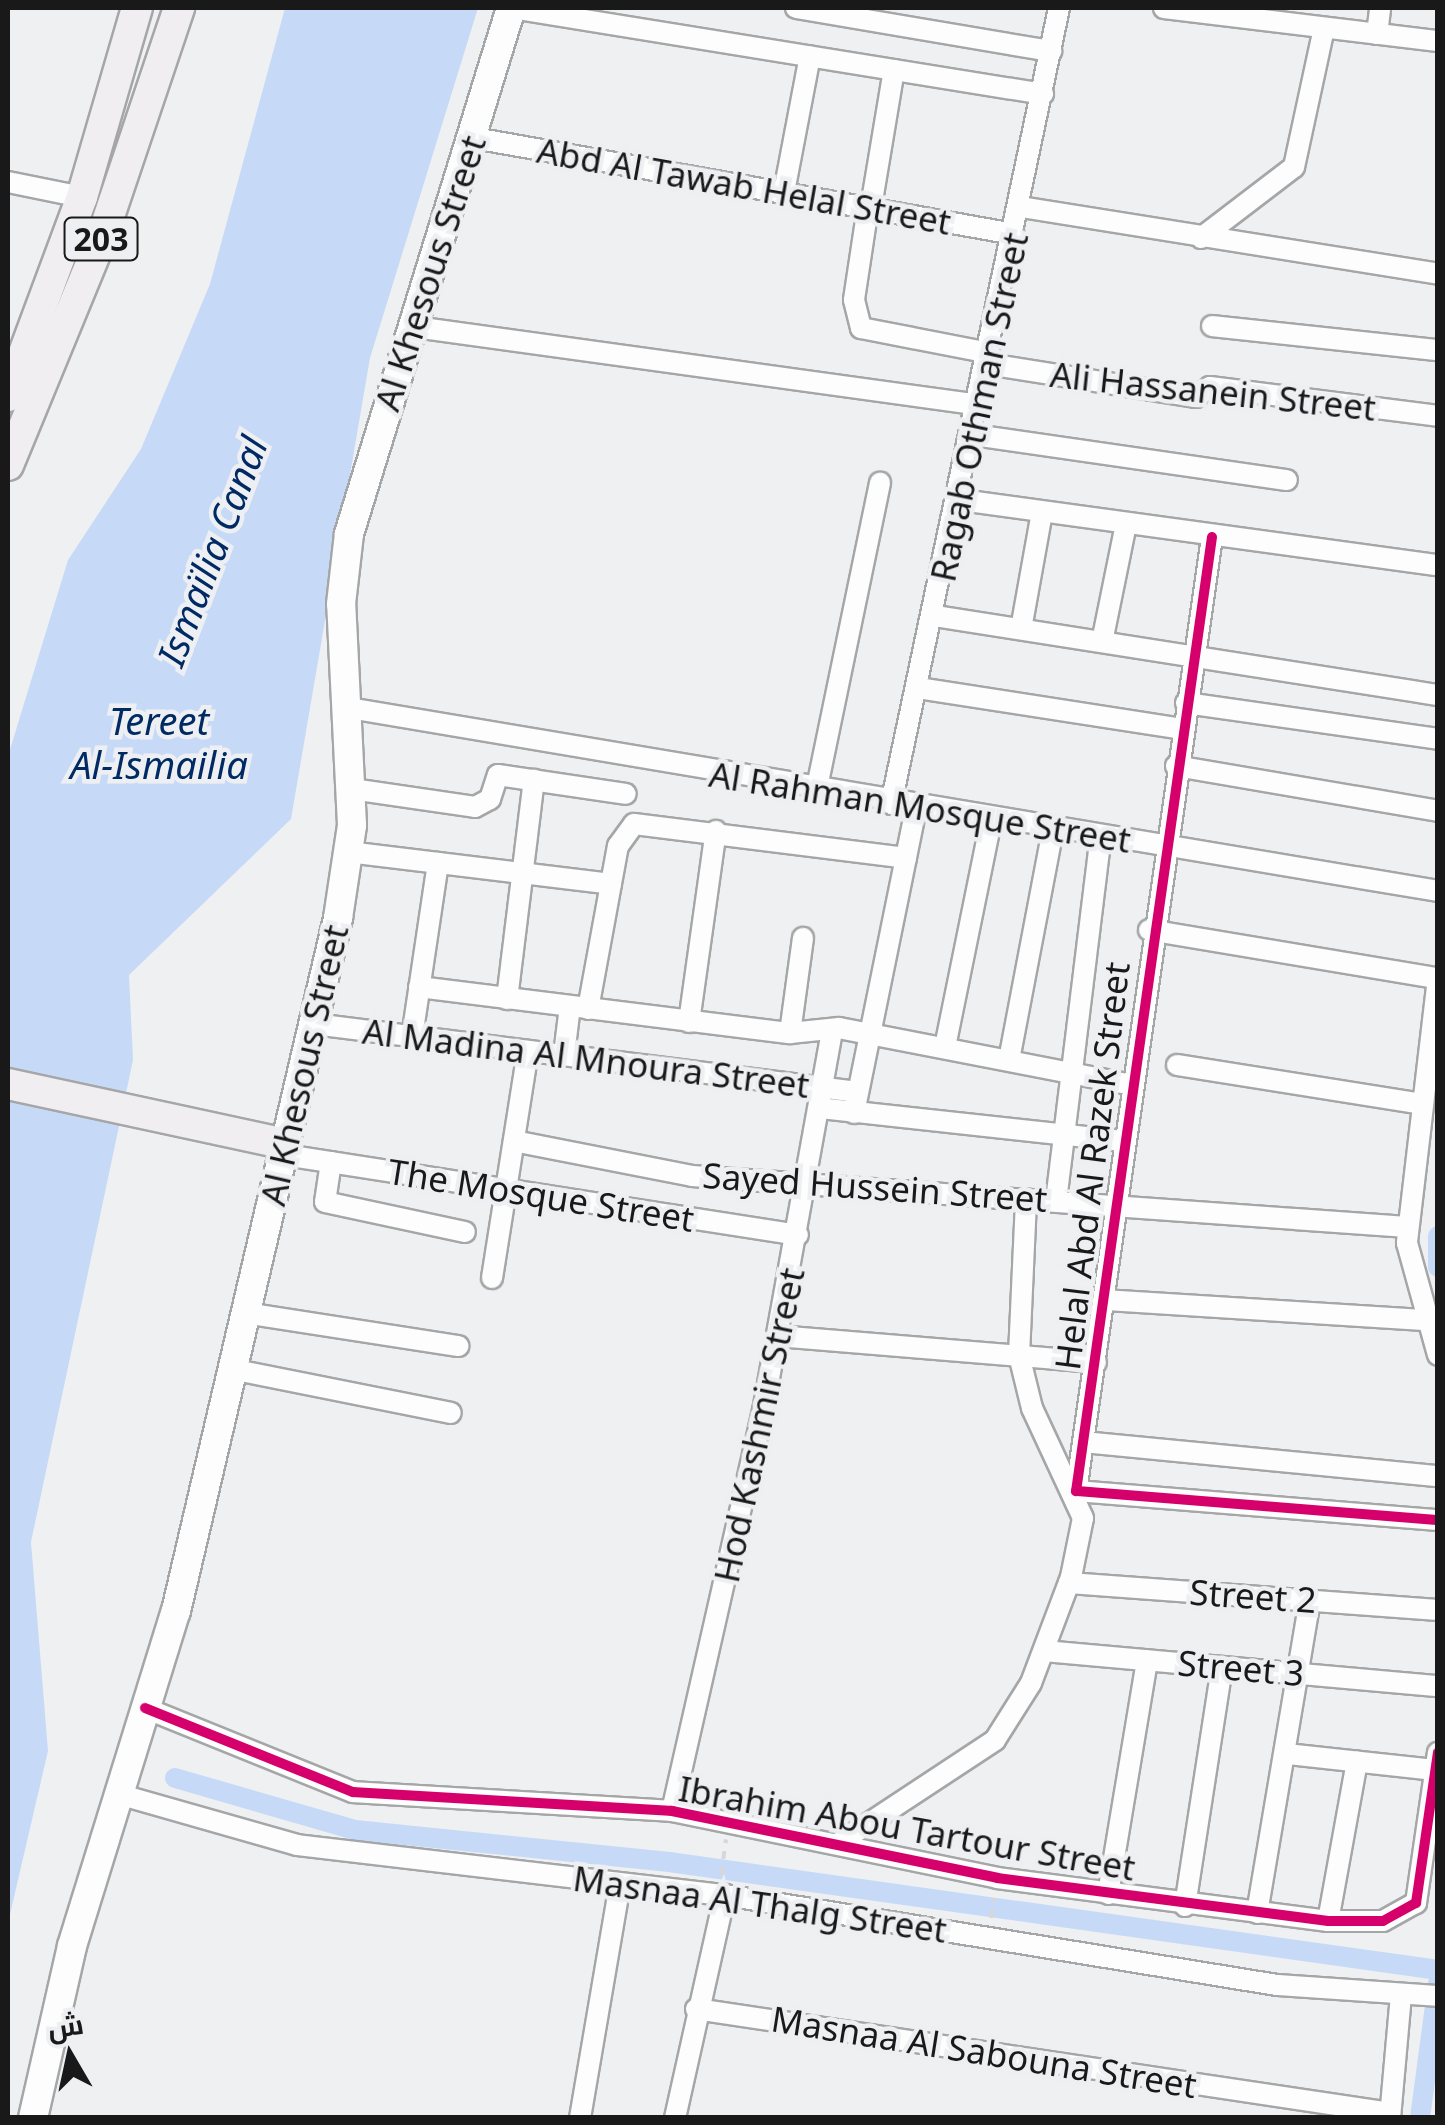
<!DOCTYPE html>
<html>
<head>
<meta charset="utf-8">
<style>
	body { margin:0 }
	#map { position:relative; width:1445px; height:2125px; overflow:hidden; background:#eff0f1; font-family:"Noto Sans",Cairo,sans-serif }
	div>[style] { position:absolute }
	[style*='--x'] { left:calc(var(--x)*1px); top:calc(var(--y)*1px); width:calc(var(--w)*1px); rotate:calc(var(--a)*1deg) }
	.water>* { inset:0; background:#c6daf7 }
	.canal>* { height:20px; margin:-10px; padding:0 10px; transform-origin:10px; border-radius:10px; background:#c6daf7 }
	.path>* { height:4px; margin-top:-2px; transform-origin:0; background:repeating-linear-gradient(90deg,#d7d7d8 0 8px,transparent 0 16px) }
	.roads { filter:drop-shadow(2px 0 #a5a6a7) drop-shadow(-2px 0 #a5a6a7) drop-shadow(0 2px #a5a6a7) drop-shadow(0 -2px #a5a6a7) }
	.street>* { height:20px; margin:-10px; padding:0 10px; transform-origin:10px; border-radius:10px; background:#fdfdfd }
	.secondary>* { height:28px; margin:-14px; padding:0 14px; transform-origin:14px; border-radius:14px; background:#fdfdfd }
	.primary>* { height:30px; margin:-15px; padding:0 15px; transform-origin:15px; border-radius:15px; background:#f1eef2 }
	.cycleway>* { height:10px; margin:-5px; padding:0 5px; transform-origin:5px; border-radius:5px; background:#d6006c }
	span { translate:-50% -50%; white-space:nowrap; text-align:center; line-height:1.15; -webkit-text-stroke:9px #eeeff2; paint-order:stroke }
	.shield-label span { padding:2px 8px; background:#eeeff2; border:2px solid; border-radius:8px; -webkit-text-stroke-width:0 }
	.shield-label { font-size:32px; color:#19191a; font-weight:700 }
	.street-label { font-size:35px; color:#19191a }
	.water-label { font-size:38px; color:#002a64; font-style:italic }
	.frame { position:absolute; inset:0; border:10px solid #19191a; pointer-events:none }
	.north { position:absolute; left:20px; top:2005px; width:100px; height:100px; -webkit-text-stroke:8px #eeeff2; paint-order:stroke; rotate:351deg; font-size:28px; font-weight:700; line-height:40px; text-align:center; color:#19191a }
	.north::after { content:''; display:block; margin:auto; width:35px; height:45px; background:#19191a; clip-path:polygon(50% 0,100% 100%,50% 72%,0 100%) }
</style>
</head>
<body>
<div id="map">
	<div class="water">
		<i style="clip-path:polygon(285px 8px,478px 8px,370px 358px,291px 819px,129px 975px,133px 1060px,31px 1542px,48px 1751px,8px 1923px,8px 756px,68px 560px,141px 449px,210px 284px)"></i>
	</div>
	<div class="canal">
		<i style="--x:1438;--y:1236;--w:31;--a:90"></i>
		<i style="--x:175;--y:1778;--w:187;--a:16.1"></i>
		<i style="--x:355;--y:1830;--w:316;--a:5.8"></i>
		<i style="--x:669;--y:1862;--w:777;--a:7.99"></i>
		<i style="--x:1420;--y:2118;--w:136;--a:-82.4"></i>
	</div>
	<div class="path">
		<i style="--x:721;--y:1875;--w:36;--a:-82"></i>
		<i style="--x:991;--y:1918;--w:20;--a:-81"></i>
	</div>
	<div class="roads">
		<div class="street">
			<i style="--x:511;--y:8;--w:539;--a:9.18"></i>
			<i style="--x:796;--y:8;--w:259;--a:9.6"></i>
			<i style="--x:1164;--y:8;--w:276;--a:6.9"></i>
			<i style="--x:1377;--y:34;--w:26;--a:-83"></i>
			<i style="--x:474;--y:138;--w:548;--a:10.08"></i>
			<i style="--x:8;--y:182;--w:76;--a:11.5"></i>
			<i style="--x:784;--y:192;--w:138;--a:-79.2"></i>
			<i style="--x:868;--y:207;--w:94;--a:98.6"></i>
			<i style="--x:854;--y:300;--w:29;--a:76"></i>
			<i style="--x:861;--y:328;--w:131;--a:11"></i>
			<i style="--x:871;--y:207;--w:139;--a:-80.5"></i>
			<i style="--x:1021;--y:207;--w:422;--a:9.1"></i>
			<i style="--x:1201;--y:238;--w:117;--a:-37.4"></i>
			<i style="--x:1294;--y:167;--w:142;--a:-77.8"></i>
			<i style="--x:1212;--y:326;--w:227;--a:6.1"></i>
			<i style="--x:415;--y:327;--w:570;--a:7.86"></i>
			<i style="--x:988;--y:364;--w:211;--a:9"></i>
			<i style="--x:1196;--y:397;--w:17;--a:-36"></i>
			<i style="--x:1210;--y:387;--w:230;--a:7.2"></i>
			<i style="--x:974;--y:435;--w:316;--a:8.2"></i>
			<i style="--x:961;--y:500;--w:481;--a:7.8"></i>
			<i style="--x:1212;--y:537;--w:964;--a:98.11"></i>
			<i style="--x:1076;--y:1491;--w:363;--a:4.6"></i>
			<i style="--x:935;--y:616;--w:509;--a:8.93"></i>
			<i style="--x:1021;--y:629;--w:119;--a:-79.8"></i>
			<i style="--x:1102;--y:642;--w:120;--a:-78.5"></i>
			<i style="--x:918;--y:688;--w:267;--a:8.8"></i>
			<i style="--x:1186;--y:703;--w:255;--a:8.1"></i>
			<i style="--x:349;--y:708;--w:1104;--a:9.54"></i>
			<i style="--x:1176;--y:766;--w:266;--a:9.7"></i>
			<i style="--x:352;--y:789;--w:124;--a:8.3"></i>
			<i style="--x:475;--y:807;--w:17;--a:-28"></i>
			<i style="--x:490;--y:799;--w:25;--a:-72"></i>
			<i style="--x:498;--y:775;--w:129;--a:8.4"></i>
			<i style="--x:816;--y:792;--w:316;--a:-78.3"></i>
			<i style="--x:891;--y:804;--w:814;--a:-78.08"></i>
			<i style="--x:348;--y:852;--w:265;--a:6.9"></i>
			<i style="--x:1149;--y:930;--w:292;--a:9.5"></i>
			<i style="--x:1438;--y:978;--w:267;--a:96.7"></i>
			<i style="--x:1407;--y:1243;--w:116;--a:74.5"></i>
			<i style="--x:419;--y:987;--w:374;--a:7.1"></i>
			<i style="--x:790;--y:1033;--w:49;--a:-5.8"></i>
			<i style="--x:839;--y:1028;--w:298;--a:11"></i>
			<i style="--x:507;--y:999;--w:221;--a:-83"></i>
			<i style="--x:588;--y:1009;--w:166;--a:-79.6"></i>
			<i style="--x:618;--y:846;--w:27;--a:-54"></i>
			<i style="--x:634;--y:824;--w:274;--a:7.1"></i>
			<i style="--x:689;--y:1022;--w:193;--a:-82"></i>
			<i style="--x:314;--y:1024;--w:548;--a:7.13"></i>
			<i style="--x:790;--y:1033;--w:96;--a:-82.2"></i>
			<i style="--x:412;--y:1037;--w:176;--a:-81.5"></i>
			<i style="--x:945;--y:1047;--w:232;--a:-78.5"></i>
			<i style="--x:564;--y:1055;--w:49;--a:-83"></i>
			<i style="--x:1009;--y:1060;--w:235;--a:-79.2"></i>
			<i style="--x:1177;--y:1065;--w:249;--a:9"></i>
			<i style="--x:819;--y:1108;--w:307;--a:6.2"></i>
			<i style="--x:854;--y:1113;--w:311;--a:-78.5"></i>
			<i style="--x:514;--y:1141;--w:181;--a:11.1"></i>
			<i style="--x:692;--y:1176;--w:717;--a:4.08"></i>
			<i style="--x:285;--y:1155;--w:519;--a:8.86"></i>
			<i style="--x:331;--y:1162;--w:40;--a:98.5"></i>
			<i style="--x:325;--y:1202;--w:143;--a:12.1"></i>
			<i style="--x:1056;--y:1201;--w:367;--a:-83"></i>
			<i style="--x:492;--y:1278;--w:230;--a:-81"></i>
			<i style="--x:1105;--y:1300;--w:321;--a:3.6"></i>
			<i style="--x:245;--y:1313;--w:216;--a:8.8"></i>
			<i style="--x:778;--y:1336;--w:319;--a:4.7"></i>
			<i style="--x:231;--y:1369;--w:224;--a:11.3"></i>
			<i style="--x:1083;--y:1442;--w:357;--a:5.5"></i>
			<i style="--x:1069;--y:1583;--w:370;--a:4.2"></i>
			<i style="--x:1044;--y:1651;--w:396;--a:5.1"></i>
			<i style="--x:145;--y:1708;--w:224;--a:22"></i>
			<i style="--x:353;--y:1792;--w:320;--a:3.4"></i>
			<i style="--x:672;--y:1811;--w:332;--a:11.6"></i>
			<i style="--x:997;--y:1878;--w:334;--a:7.4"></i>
			<i style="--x:1328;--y:1921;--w:55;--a:0"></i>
			<i style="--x:1383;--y:1921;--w:38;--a:-29"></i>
			<i style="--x:1416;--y:1903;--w:152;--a:-81.7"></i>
			<i style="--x:1287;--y:1754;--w:148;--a:6.2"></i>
			<i style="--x:118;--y:1794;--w:186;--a:15.9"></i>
			<i style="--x:297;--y:1845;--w:431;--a:6.7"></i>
			<i style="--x:725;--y:1895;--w:559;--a:9.26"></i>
			<i style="--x:1277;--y:1985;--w:161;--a:3.9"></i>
			<i style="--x:672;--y:1811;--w:410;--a:-77.2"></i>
			<i style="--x:763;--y:1411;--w:381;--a:-79.7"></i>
			<i style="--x:839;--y:1843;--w:187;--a:-33.4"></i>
			<i style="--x:995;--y:1740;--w:67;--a:-57.7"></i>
			<i style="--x:1031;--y:1683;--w:113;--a:-69.3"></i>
			<i style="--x:1071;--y:1577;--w:60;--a:-78.5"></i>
			<i style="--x:1083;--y:1518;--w:121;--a:-114.9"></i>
			<i style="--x:1032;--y:1408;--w:55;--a:-103.8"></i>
			<i style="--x:1019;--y:1355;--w:156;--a:-87.4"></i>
			<i style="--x:1108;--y:1894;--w:237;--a:-80.5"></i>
			<i style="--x:1185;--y:1906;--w:242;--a:-81.2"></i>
			<i style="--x:1257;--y:1913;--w:317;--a:-80.4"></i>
			<i style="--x:1328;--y:1921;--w:162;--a:-79.7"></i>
			<i style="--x:696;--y:2009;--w:702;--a:8.52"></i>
			<i style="--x:580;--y:2118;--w:237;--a:-80.3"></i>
			<i style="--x:675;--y:2118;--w:229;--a:-77.4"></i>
			<i style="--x:1390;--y:2118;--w:124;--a:-84.9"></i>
		</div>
		<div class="secondary">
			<i style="--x:33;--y:2118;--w:176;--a:-77.2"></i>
			<i style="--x:72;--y:1946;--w:351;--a:-72.8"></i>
			<i style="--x:176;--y:1611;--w:712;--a:-76.84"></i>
			<i style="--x:338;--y:918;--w:94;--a:-81.4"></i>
			<i style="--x:352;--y:825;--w:221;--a:-92.8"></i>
			<i style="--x:341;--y:604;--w:70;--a:-83.5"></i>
			<i style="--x:349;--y:534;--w:550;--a:-72.88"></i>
		</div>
		<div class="primary">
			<i style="--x:8;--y:396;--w:212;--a:-69.6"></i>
			<i style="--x:82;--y:197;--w:197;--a:-73.8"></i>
			<i style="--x:8;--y:465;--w:247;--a:-67.6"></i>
			<i style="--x:102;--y:237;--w:242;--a:-71.4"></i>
			<i style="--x:8;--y:1084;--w:284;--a:12.2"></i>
		</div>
	</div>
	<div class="cycleway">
		<i style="--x:1212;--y:537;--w:964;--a:98.11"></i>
		<i style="--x:1076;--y:1491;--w:363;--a:4.6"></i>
		<i style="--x:145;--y:1708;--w:224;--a:22"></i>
		<i style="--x:353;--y:1792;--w:320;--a:3.4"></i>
		<i style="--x:672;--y:1811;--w:332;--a:11.6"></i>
		<i style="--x:997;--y:1878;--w:334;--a:7.4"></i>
		<i style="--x:1328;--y:1921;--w:55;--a:0"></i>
		<i style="--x:1383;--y:1921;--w:38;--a:-29"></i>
		<i style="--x:1416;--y:1903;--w:152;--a:-81.7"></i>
	</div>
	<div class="shield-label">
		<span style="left:101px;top:239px">203</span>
	</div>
	<div class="street-label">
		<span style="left:744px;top:186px;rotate:10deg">Abd Al Tawab Helal Street</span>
		<span style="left:430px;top:273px;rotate:-72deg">Al Khesous Street</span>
		<span style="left:1213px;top:391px;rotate:6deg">Ali Hassanein Street</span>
		<span style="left:979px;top:407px;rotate:-78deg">Ragab Othman Street</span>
		<span style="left:920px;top:807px;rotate:9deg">Al Rahman Mosque Street</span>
		<span style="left:586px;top:1058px;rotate:7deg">Al Madina Al Mnoura Street</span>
		<span style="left:304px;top:1065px;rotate:-77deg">Al Khesous Street</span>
		<span style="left:1092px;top:1166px;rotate:-83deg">Helal Abd Al Razek Street</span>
		<span style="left:875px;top:1187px;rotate:4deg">Sayed Hussein Street</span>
		<span style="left:541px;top:1195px;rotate:9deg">The Mosque Street</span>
		<span style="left:759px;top:1425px;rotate:-78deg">Hod Kashmir Street</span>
		<span style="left:1253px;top:1596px;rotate:4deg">Street 2</span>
		<span style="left:1241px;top:1668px;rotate:5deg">Street 3</span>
		<span style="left:907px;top:1828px;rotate:10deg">Ibrahim Abou Tartour Street</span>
		<span style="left:760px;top:1904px;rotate:8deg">Masnaa Al Thalg Street</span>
		<span style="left:984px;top:2052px;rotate:9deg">Masnaa Al Sabouna Street</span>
	</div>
	<div class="water-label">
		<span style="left:212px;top:551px;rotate:-69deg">Ismaïlia Canal</span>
		<span style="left:159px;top:743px">Tereet<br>Al-Ismailia</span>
	</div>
	<div class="frame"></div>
	<div class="north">ش</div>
</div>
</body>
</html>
